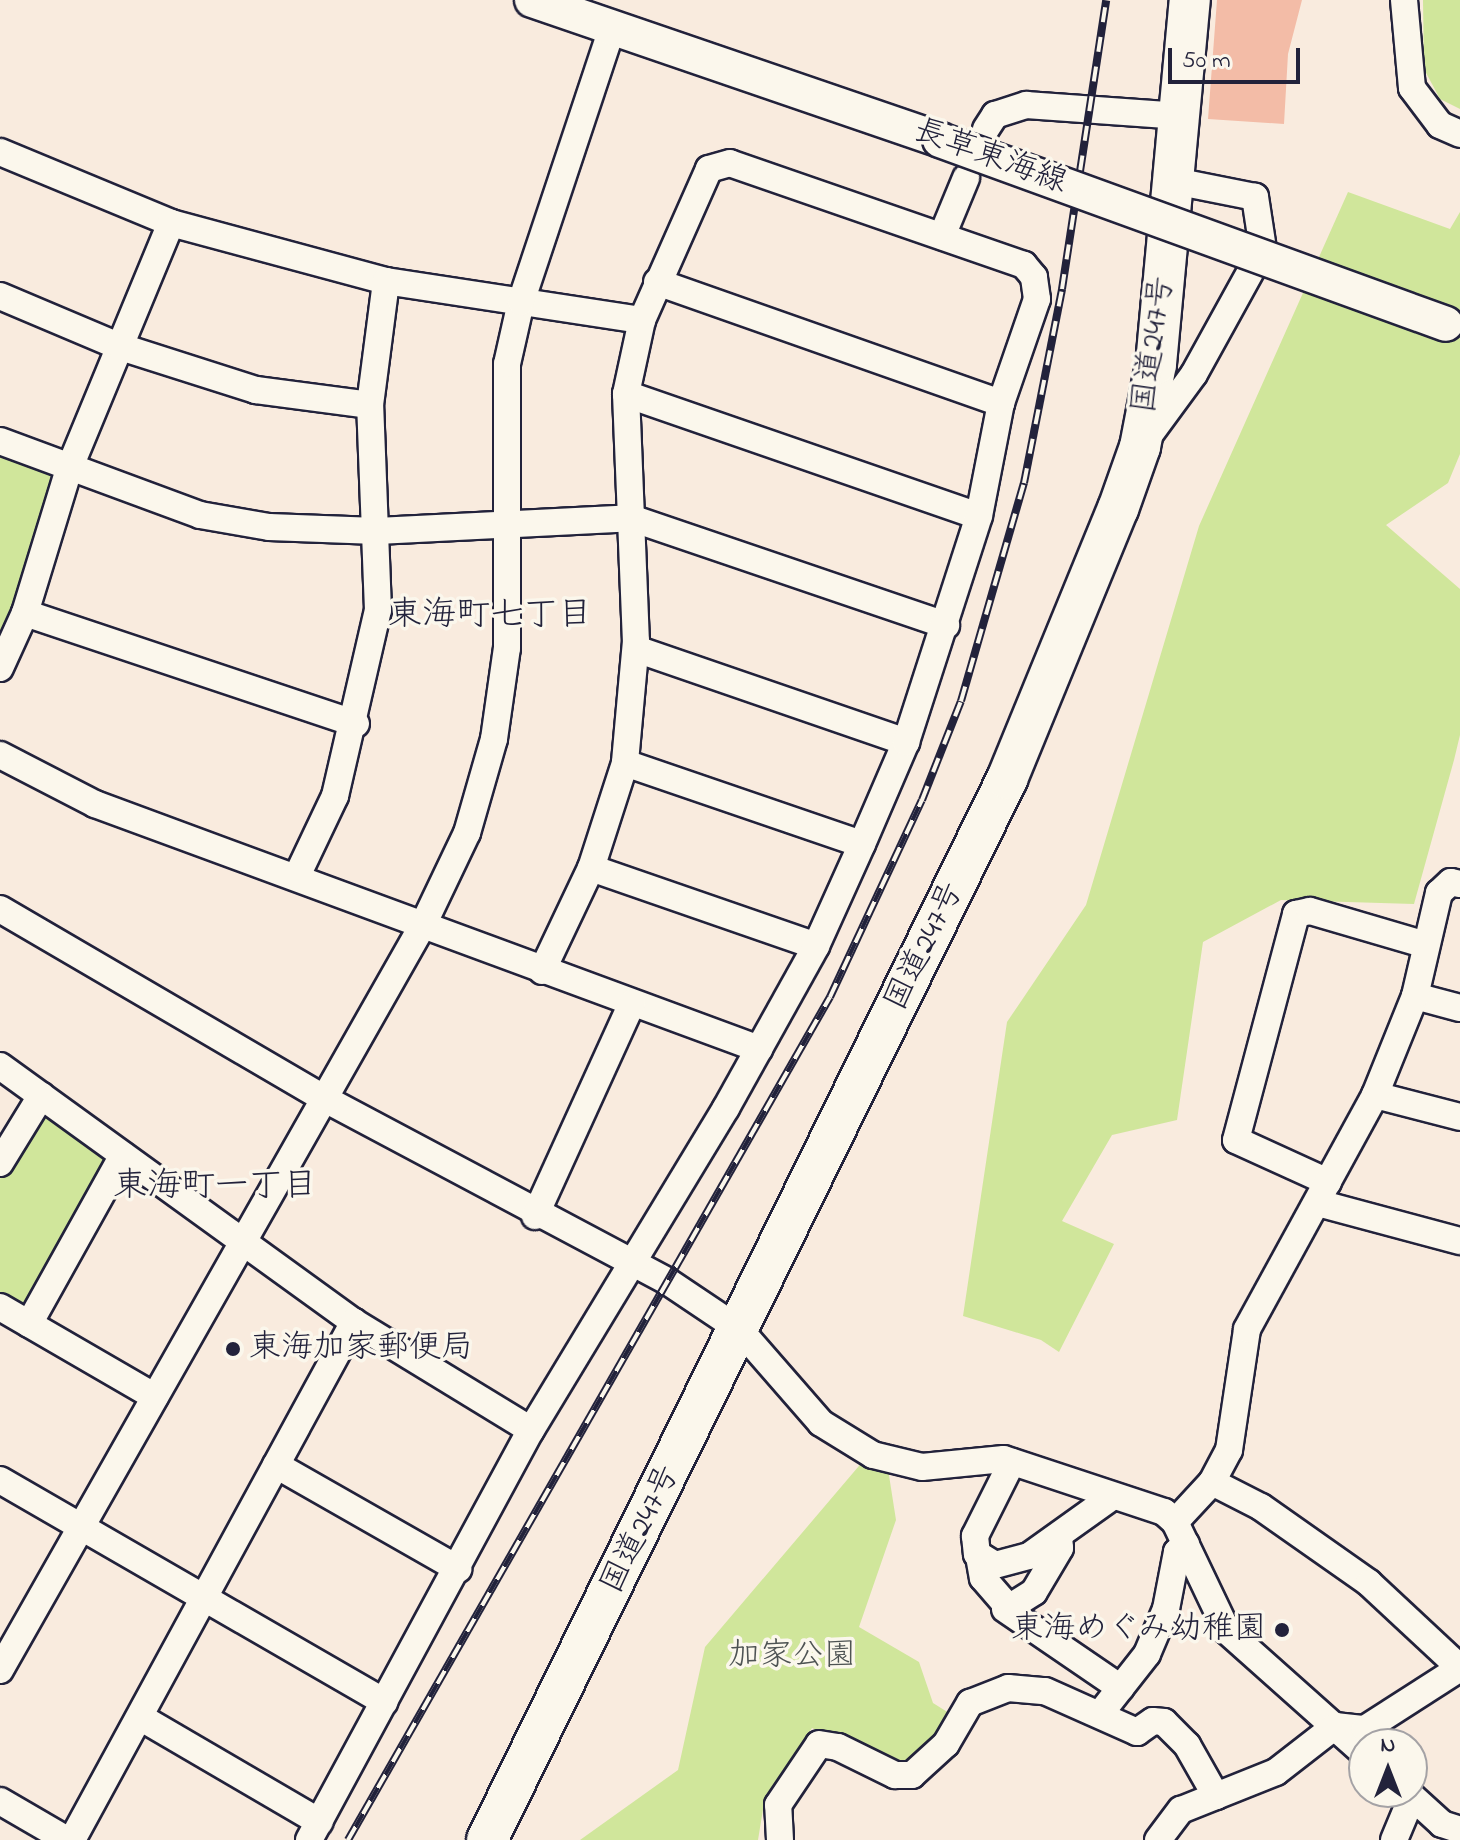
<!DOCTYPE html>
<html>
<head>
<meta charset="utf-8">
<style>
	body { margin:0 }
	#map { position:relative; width:1460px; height:1840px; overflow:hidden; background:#f9ebde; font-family:"Indie Flower","Klee One",sans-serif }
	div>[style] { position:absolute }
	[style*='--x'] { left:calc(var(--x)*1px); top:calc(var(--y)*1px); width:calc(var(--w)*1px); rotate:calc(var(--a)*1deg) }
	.green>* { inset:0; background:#d0e69b }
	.building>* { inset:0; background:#f3bca7 }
	.roads { filter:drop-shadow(2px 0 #22223b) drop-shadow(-2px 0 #22223b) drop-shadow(0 2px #22223b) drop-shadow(0 -2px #22223b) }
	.minor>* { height:26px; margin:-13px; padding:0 13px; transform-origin:13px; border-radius:13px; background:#fbf7ec }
	.major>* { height:34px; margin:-17px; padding:0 17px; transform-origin:17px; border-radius:17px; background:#fbf7ec }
	.highway>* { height:40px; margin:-20px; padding:0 20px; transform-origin:20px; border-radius:20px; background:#fbf7ec }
	.rail>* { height:8px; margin-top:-4px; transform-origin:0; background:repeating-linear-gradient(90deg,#fbf7ec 0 15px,#22223b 0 30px); box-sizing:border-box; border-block:2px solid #22223b }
	.bridges { filter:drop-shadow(2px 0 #22223b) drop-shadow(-2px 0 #22223b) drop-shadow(0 2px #22223b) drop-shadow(0 -2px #22223b) }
	.major-bridge>* { height:34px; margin:-17px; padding:0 17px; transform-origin:17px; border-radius:17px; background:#fbf7ec }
	.dots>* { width:22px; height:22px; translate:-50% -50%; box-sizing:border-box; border:4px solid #fbf7ec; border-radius:50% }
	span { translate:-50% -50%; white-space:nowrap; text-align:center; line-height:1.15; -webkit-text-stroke:7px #fbf7ec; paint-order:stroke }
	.street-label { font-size:32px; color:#22223b }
	.poi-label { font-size:32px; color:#22223b }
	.left { translate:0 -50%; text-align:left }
	.right { translate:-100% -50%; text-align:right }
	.park-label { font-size:32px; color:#4e5353 }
	.neighbourhood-label { font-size:34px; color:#22223b }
	.north { position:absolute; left:1348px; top:1728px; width:80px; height:80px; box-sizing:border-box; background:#fbf7ec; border:2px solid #a4a2a5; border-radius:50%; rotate:0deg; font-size:22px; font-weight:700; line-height:32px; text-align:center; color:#22223b }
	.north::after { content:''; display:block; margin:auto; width:28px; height:36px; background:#22223b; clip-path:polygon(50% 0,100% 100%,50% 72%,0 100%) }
	.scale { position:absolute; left:1168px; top:48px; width:132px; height:36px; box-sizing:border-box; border:4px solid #22223b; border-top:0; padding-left:10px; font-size:24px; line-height:28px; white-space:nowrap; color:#22223b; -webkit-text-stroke:6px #fbf7ec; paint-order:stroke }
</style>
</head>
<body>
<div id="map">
	<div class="green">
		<i style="clip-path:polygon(1423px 0,1460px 0,1460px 109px,1440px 99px,1424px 69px)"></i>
		<i style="clip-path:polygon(1348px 192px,1450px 229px,1460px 212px,1460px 454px,1448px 483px,1386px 525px,1460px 589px,1460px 735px,1454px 760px,1414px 904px,1281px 900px,1203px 942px,1177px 1120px,1112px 1135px,1062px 1221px,1114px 1244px,1059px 1352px,1041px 1340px,963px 1316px,1007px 1022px,1086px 905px,1199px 526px)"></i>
		<i style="clip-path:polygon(0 441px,69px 469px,0 640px)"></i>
		<i style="clip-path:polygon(44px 1108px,120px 1152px,21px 1311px,0 1298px,0 1179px)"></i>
		<i style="clip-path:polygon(864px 1460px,888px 1469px,896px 1520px,859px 1627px,919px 1662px,933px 1703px,949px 1713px,936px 1739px,913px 1767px,893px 1768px,812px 1728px,765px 1797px,758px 1840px,580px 1840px,678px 1770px,705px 1647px)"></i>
	</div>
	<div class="building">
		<i style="clip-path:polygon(1217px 0,1302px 0,1288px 54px,1284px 124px,1208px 119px)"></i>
	</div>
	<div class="roads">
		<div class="minor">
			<i style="--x:1404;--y:0;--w:88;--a:84.8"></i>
			<i style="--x:1412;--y:88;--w:46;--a:52.9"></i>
			<i style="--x:1440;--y:125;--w:22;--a:24"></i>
			<i style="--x:986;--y:129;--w:17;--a:-57"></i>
			<i style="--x:995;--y:115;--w:33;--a:-18"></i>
			<i style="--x:1026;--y:105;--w:155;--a:4.1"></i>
			<i style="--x:0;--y:152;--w:185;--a:22.5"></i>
			<i style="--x:171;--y:223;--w:223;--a:15.1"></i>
			<i style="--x:386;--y:281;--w:259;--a:8.7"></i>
			<i style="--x:171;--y:223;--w:266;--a:112.5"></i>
			<i style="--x:69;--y:469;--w:151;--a:107"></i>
			<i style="--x:25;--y:613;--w:349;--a:18.5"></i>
			<i style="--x:942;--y:236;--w:63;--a:-67.5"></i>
			<i style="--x:657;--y:282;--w:365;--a:19.4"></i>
			<i style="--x:0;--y:296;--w:131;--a:22.9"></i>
			<i style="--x:121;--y:347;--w:142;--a:17.7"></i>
			<i style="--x:256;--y:390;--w:115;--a:7.5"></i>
			<i style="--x:626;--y:394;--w:373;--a:19.1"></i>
			<i style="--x:1147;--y:438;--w:79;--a:-53.7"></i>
			<i style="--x:1194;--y:374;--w:143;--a:-61.1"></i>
			<i style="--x:1263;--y:249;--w:53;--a:-98.7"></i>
			<i style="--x:1255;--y:197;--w:82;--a:-168.7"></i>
			<i style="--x:0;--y:441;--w:213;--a:20.3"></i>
			<i style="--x:200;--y:515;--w:70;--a:9.9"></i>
			<i style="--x:269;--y:527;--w:108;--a:2.1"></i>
			<i style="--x:377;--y:531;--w:254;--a:-2.9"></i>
			<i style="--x:631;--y:518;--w:333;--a:18.8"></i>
			<i style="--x:636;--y:649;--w:286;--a:19"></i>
			<i style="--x:0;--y:668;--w:60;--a:-65.6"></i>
			<i style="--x:0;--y:755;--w:107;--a:27.3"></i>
			<i style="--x:95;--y:804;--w:708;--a:20.25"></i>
			<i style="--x:625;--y:763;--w:250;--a:18.9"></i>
			<i style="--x:591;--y:868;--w:238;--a:19.1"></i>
			<i style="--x:297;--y:876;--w:89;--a:-64.6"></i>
			<i style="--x:335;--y:796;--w:191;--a:-77"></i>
			<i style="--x:378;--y:610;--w:205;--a:-92.2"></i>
			<i style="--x:370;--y:405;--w:125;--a:-82.6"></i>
			<i style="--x:0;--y:909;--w:376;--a:30.3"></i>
			<i style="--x:325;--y:1099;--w:387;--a:28"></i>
			<i style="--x:667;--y:1281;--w:88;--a:33.9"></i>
			<i style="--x:740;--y:1330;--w:123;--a:48.9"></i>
			<i style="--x:821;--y:1423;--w:61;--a:31.6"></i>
			<i style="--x:873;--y:1455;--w:50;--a:13.8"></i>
			<i style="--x:922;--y:1467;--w:82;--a:-5.6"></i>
			<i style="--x:1004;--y:1459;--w:169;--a:18.3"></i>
			<i style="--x:1164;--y:1512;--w:15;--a:42"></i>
			<i style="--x:1175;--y:1522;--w:121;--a:64.5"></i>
			<i style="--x:1227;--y:1631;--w:183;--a:41.7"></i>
			<i style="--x:1415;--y:996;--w:47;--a:14.9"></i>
			<i style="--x:0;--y:1066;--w:437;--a:35.9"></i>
			<i style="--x:354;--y:1322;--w:207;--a:31.4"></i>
			<i style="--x:1375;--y:1095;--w:88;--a:14.5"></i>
			<i style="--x:0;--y:1163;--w:79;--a:-58.5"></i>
			<i style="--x:1328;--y:1182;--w:101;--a:-155.5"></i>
			<i style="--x:1236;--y:1140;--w:234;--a:-75.1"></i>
			<i style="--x:1296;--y:914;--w:14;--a:-12"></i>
			<i style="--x:1310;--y:911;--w:121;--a:16.3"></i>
			<i style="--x:1318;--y:1203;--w:147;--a:15"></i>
			<i style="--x:535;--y:1216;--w:234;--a:-65.5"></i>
			<i style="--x:0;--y:1307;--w:179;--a:30.1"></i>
			<i style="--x:29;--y:1324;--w:193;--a:-60.9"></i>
			<i style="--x:1012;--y:1462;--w:83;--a:116.6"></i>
			<i style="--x:975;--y:1536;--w:18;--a:84"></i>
			<i style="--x:977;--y:1554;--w:21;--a:31"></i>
			<i style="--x:995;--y:1565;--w:35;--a:-15"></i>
			<i style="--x:1029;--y:1556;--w:103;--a:-35.5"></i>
			<i style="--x:276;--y:1465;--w:210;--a:29.7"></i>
			<i style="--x:0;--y:1480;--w:444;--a:30"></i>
			<i style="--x:1212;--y:1482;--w:55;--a:27"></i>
			<i style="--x:1261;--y:1507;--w:132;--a:35.1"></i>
			<i style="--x:1369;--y:1583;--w:125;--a:43"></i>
			<i style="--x:1175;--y:1522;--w:54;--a:-47.2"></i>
			<i style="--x:1212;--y:1482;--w:36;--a:-62"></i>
			<i style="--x:1229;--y:1450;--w:122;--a:-81.5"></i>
			<i style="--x:1247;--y:1329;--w:267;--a:-61.3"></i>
			<i style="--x:1375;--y:1095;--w:107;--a:-68"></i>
			<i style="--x:1415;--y:996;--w:106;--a:-76.9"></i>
			<i style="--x:1439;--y:893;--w:16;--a:-43"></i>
			<i style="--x:1451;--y:882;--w:9;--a:13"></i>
			<i style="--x:979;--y:1556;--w:22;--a:80"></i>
			<i style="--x:983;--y:1578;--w:35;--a:49"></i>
			<i style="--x:1006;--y:1604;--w:9;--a:0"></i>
			<i style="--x:1015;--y:1604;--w:22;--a:-32"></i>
			<i style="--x:1034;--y:1592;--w:51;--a:-59.4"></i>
			<i style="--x:1060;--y:1548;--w:12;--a:-95"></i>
			<i style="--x:1005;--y:1609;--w:140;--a:34.3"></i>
			<i style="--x:0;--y:1670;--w:859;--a:-60.42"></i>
			<i style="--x:424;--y:923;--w:100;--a:-64.5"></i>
			<i style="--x:467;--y:833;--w:98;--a:-74"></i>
			<i style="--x:494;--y:739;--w:92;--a:-81.9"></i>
			<i style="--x:507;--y:648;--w:284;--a:-90"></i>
			<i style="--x:507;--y:364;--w:64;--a:-77.3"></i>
			<i style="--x:521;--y:302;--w:289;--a:-71.6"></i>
			<i style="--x:1100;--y:1714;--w:76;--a:-51.9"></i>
			<i style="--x:1147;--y:1654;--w:49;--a:-67.1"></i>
			<i style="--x:1166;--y:1609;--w:58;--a:-79.1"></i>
			<i style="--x:1177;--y:1552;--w:12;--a:-42"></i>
			<i style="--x:140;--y:1717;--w:208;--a:30.3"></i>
			<i style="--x:1407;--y:1792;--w:47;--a:42.4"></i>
			<i style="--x:1442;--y:1824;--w:19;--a:18"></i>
			<i style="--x:0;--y:1801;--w:78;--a:30.2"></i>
			<i style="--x:72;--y:1840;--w:590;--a:-61.44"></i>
			<i style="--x:309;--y:1840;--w:466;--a:-61.6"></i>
			<i style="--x:531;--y:1430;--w:376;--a:-58.8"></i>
			<i style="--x:726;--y:1108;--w:185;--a:-60.9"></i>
			<i style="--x:816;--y:946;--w:112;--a:-65.7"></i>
			<i style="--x:862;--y:844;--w:111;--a:-66.7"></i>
			<i style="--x:906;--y:742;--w:237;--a:-72.1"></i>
			<i style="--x:979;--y:516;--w:115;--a:-79"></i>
			<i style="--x:1001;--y:403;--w:110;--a:-70.9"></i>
			<i style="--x:1037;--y:299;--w:22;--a:-98"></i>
			<i style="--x:1034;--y:277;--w:16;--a:-130"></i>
			<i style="--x:1024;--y:265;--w:311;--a:-160.9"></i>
			<i style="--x:730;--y:163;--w:22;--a:164"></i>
			<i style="--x:709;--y:169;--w:165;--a:113.9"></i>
			<i style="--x:642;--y:320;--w:76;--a:102.2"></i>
			<i style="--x:626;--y:394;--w:247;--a:87.7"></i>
			<i style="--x:636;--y:641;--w:122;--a:95.2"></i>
			<i style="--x:625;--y:763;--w:110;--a:107.9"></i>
			<i style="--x:591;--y:868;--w:114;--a:115.4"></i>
			<i style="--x:780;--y:1840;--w:35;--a:-93"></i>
			<i style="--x:778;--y:1805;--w:73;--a:-56.1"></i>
			<i style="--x:819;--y:1744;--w:19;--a:9"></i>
			<i style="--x:838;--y:1747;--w:64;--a:26.2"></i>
			<i style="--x:895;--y:1775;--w:17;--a:0"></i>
			<i style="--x:912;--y:1775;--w:46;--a:-42.4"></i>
			<i style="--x:946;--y:1744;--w:48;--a:-59.7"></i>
			<i style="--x:970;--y:1703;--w:41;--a:-21.5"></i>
			<i style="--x:1008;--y:1688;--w:37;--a:5"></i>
			<i style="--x:1045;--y:1691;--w:101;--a:24"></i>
			<i style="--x:1137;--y:1732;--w:19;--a:-35"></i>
			<i style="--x:1153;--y:1721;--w:11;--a:5"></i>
			<i style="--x:1164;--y:1722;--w:33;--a:45"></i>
			<i style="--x:1187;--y:1745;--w:59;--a:60.4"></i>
			<i style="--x:1158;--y:1840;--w:38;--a:-53"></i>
			<i style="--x:1181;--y:1810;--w:102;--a:-21.8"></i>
			<i style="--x:1276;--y:1772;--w:75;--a:-37.9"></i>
			<i style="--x:1335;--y:1726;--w:30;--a:6"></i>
			<i style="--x:1365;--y:1729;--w:113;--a:-32.7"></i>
			<i style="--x:1394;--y:1840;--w:47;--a:-67.3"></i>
		</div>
		<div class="major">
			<i style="--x:532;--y:0;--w:431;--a:18.9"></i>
		</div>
		<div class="highway">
			<i style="--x:487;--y:1840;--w:1182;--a:-63.89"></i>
			<i style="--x:1007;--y:779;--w:292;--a:-67.7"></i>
			<i style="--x:1118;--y:509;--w:66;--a:-70.5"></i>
			<i style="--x:1140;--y:447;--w:85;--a:-79.1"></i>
			<i style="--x:1156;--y:364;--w:366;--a:-84.7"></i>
		</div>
	</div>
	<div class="rail">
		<i style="--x:348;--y:1840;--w:971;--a:-60.24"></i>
		<i style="--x:830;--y:997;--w:217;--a:-65"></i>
		<i style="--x:922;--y:800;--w:106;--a:-68.5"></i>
		<i style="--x:961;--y:701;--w:227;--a:-73.9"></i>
		<i style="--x:1024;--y:483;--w:198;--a:-78.9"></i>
		<i style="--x:1062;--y:289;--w:292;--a:-81.3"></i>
	</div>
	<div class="bridges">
		<div class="major-bridge">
			<i style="--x:940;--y:140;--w:538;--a:19.98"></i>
		</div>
	</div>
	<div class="dots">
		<i style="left:233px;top:1349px;background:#22223b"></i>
		<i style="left:1282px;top:1630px;background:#22223b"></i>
	</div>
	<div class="street-label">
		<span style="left:990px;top:158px;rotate:20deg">長草東海線</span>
		<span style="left:1155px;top:345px;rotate:-82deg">国道247号</span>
		<span style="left:926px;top:947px;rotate:-64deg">国道247号</span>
		<span style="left:642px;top:1530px;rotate:-64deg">国道247号</span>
	</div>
	<div class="poi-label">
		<span class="left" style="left:249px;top:1349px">東海加家郵便局</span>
		<span class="right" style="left:1266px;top:1630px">東海めぐみ幼稚園</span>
	</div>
	<div class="park-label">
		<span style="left:792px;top:1657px">加家公園</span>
	</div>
	<div class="neighbourhood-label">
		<span style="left:490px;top:617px">東海町七丁目</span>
		<span style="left:215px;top:1188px">東海町一丁目</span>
	</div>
	<div class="north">N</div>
	<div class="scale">50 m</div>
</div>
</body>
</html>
